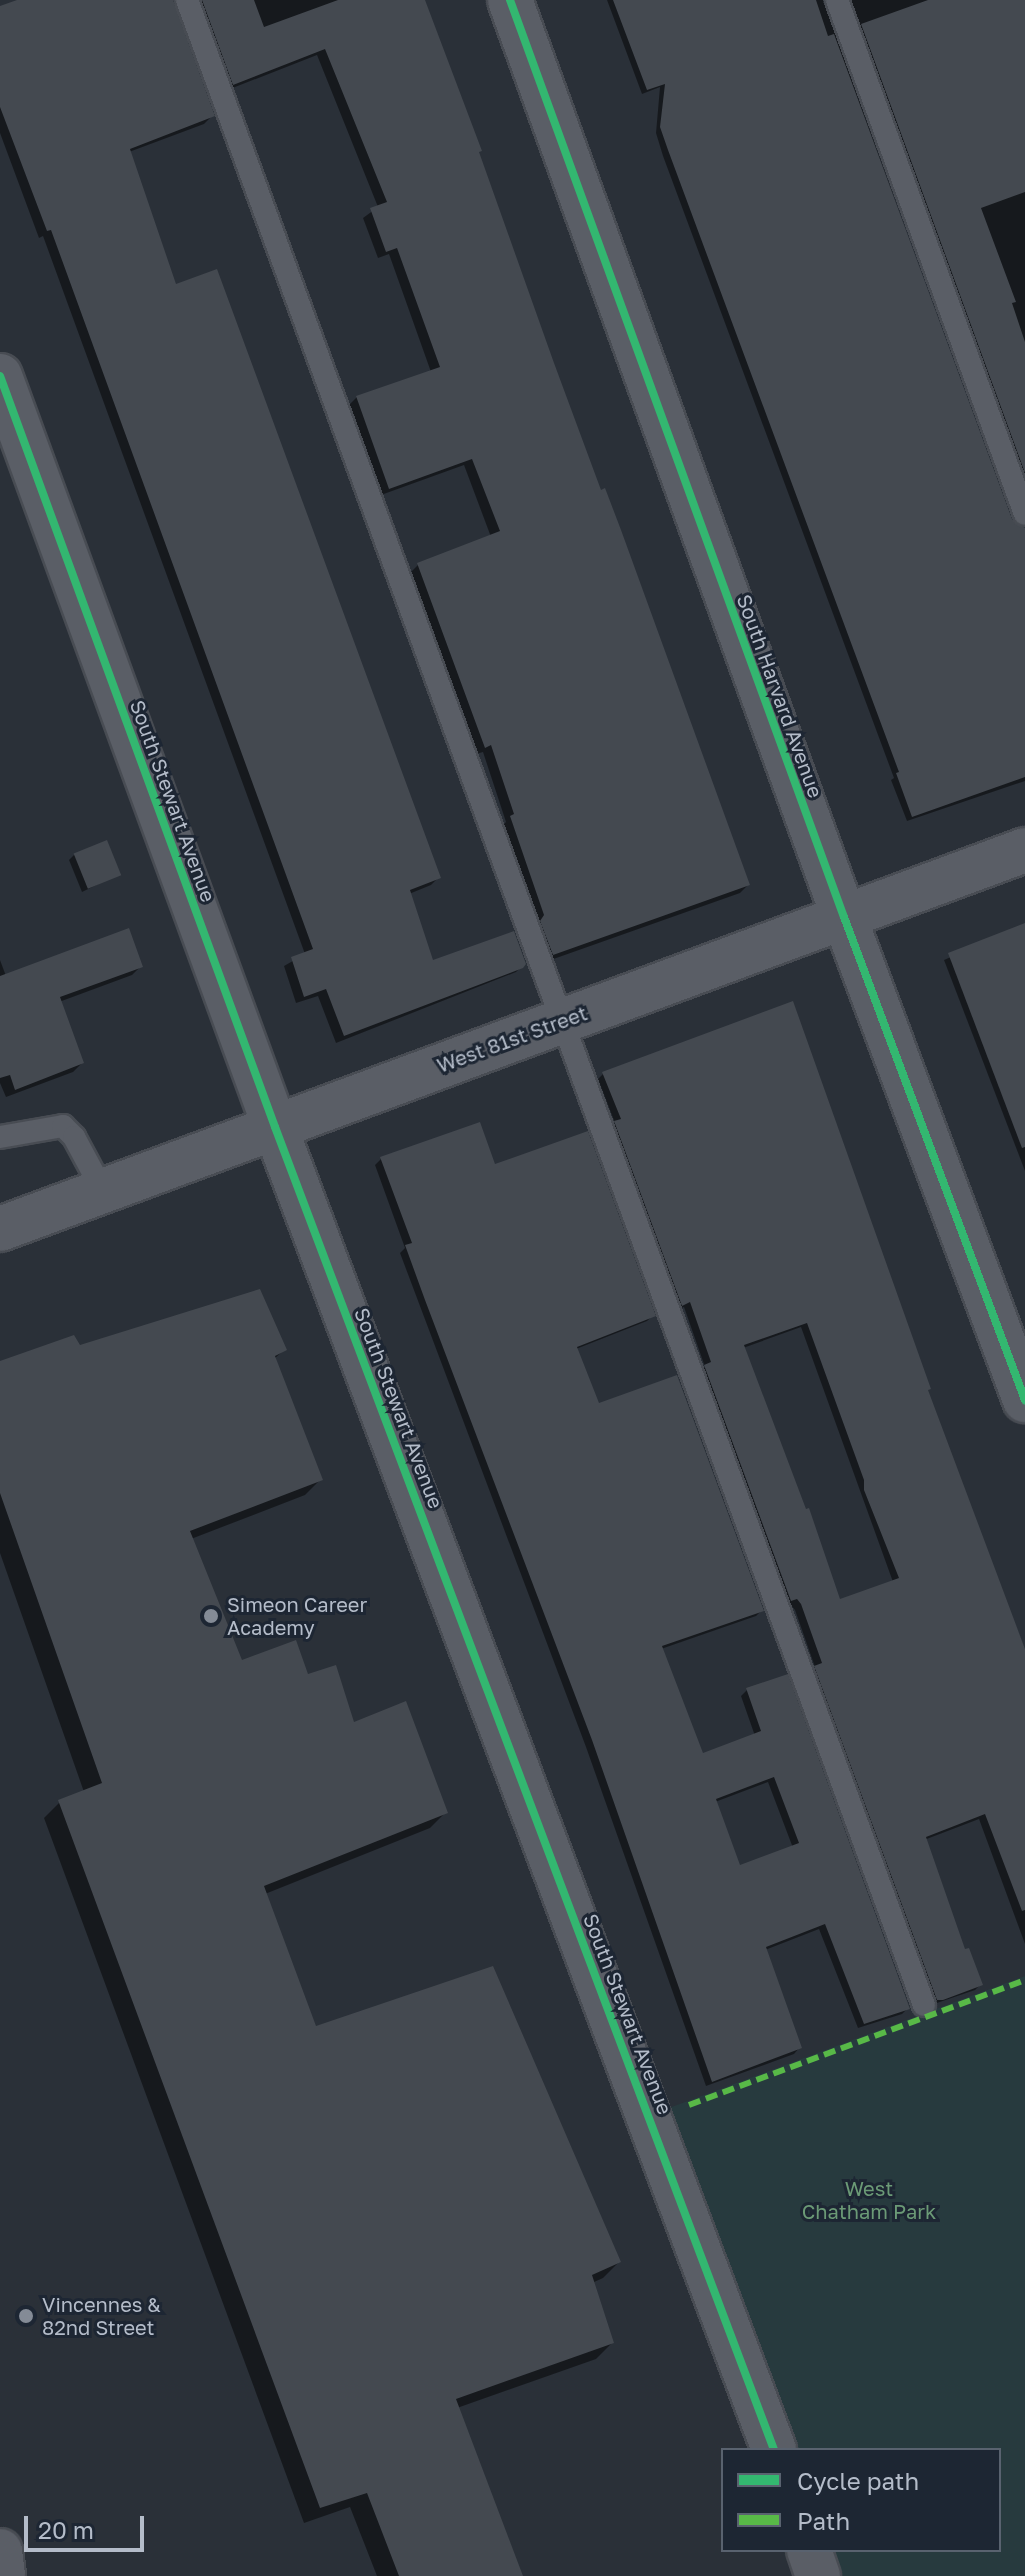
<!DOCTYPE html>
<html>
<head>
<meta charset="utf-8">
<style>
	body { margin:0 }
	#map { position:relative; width:1025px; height:2576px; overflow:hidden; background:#2a3038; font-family:"Golos Text",sans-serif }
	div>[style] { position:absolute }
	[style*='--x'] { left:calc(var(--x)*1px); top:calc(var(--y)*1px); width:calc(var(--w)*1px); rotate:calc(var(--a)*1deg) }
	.green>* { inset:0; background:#273a3e }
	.shadow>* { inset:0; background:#0007 }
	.building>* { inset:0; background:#444950; transform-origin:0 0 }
	.roads { filter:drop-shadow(2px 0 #484c53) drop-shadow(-2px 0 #484c53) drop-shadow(0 2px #484c53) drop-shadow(0 -2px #484c53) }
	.service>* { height:22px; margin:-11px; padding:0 11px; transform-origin:11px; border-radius:11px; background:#5a5e66 }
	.minor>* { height:44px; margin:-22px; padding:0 22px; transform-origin:22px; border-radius:22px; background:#5a5e66 }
	.tertiary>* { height:44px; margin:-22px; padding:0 22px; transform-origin:22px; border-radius:22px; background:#5a5e66 }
	.quiet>* { height:6px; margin-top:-3px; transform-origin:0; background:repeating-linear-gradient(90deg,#58b947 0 12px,transparent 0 18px) }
	.cycleway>* { height:8px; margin:-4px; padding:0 4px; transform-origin:4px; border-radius:4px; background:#33b770 }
	.dots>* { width:22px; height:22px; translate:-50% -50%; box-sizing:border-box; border:4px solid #1d2633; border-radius:50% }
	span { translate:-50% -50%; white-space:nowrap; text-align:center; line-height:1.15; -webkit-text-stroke:6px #1d2633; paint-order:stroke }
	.street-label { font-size:20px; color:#b4bcc9 }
	.poi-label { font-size:20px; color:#b4bcc9 }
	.left { translate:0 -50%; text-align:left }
	.park-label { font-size:20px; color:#6b9a76 }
	.legend { position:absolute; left:721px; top:2448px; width:280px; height:104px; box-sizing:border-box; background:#1d2633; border:2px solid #59626f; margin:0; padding:10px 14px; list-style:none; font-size:24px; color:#b4bcc9 }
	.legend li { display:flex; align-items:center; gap:16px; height:40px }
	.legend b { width:40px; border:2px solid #59626f }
	.scale { position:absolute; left:24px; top:2516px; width:120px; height:36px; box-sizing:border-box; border:4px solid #b4bcc9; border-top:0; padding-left:10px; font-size:24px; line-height:28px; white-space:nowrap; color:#b4bcc9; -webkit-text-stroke:6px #1d2633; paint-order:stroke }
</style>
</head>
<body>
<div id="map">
	<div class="green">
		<i style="clip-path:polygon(1025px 1976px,1025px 2576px,841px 2576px,832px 2550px,999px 2550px,999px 2450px,795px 2450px,669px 2108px)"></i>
	</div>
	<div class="shadow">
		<i style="clip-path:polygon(23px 0,172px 0,212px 116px,204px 124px,129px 152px,174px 287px,439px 877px,431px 885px,409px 894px,432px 963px,524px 964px,516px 972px,336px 1043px,318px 996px,296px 1003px,284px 966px,305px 954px,43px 236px,39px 238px,0 133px,0 8px)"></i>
		<i style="clip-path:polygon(189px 0,423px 0,552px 364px,748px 885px,740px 893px,545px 962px,537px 924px,503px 825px,506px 822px,483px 752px,476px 754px,410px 573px,418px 565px,491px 537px,464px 465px,381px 495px,349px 405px,357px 397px,431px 372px,389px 254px,378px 258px,363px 218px,378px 207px,317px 55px,225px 91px)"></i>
		<i style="clip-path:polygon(607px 0,823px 0,1010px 520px,1025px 529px,1025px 781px,907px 821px,891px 780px,894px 778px,663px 156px,656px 133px,660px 87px,642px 94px)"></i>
		<i style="clip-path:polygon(845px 0,1025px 0,1025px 492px)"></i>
		<i style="clip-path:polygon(74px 855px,119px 874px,82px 892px,69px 860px)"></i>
		<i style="clip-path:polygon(1025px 925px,1025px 1171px,944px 960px)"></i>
		<i style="clip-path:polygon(0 960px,6px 976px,141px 966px,132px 975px,59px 1002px,82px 1063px,73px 1072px,6px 1097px,0 1083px)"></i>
		<i style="clip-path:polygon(evenodd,604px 1073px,926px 1391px,1025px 1650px,1025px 1944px,979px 1819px,924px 1840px,964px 1952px,981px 1984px,975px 1990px,931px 2005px,809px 1673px,815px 1667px,795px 1610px,790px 1604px,784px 1606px,699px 1373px,705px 1367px,684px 1307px,676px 1310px,609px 1129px,615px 1123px,598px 1079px,604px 1073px,801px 1327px,893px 1582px,839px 1602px,743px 1348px,801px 1327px)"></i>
		<i style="clip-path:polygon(evenodd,381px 1159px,494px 1167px,653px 1315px,647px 1321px,576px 1349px,598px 1406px,762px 1610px,756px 1616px,661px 1649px,702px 1755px,755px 1736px,741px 1696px,747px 1690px,908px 2008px,902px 2014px,858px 2028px,819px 1929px,765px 1950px,800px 2047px,794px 2054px,706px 2086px,586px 1747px,400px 1253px,405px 1248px,375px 1165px,381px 1159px,768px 1782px,793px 1848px,738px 1868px,715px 1802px,768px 1782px)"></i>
		<i style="clip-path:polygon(79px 1347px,284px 1350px,274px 1359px,321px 1479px,305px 1495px,191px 1539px,240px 1662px,307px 1677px,446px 1812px,430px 1828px,265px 1894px,315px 2028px,619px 2262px,603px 2278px,592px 2283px,612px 2343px,596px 2359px,457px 2408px,521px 2576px,377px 2576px,350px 2507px,304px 2523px,44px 1818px,60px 1802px,84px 1792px,0 1553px,0 1363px)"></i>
	</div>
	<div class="building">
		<i style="clip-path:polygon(17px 0,173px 0,215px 116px,130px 149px,176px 284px,217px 269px,441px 878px,410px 890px,433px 960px,514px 931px,526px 964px,523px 968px,344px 1036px,326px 989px,304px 997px,291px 957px,313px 949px,51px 230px,47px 231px,0 107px,0 6px)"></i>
		<i style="clip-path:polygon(202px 0,254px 0,264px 27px,338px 0,425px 0,482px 151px,479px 152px,554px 363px,601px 490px,605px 488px,621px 530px,750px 885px,553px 955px,540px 921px,544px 915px,510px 816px,514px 814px,491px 745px,485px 748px,417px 563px,500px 531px,472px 459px,389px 489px,356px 396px,440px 367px,397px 248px,386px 252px,370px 208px,387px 202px,325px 49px,233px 85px)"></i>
		<i style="clip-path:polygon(613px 0,816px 0,828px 36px,834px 34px,1012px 519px,1025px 528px,1025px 777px,912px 817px,896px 773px,899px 772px,668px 150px,660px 127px,665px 84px,647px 90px)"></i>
		<i style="clip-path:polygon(928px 0,1025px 0,1025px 192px,981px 208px,1016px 302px,1012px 303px,1025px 342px,1025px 473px,861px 24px)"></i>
		<i style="left:107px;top:840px;width:38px;height:36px;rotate:68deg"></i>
		<i style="clip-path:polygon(1025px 923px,1025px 1147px,1022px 1148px,948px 953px)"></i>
		<i style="clip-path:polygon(129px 928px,143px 967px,60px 997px,84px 1063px,15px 1090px,10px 1075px,0 1078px,0 976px)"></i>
		<i style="clip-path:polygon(evenodd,793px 1001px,931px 1389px,928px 1390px,1025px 1649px,1025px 1910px,1022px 1911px,985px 1814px,926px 1837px,965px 1949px,969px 1948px,983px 1985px,943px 2000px,937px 2000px,814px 1666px,822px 1663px,801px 1604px,797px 1599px,791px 1601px,704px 1365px,711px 1362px,690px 1302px,682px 1306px,614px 1121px,621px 1119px,602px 1072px,793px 1001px,807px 1323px,864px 1480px,864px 1490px,899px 1578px,840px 1599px,809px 1508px,806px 1509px,744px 1345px,807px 1323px)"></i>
		<i style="clip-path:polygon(evenodd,480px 1122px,495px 1164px,588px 1131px,656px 1316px,577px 1347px,599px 1403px,677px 1375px,764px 1611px,662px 1646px,703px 1753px,761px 1731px,746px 1688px,788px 1674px,910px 2009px,864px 2024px,825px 1924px,766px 1947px,802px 2048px,712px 2082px,592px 1740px,425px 1300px,405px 1245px,412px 1243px,380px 1157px,480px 1122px,774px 1777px,799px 1843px,740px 1865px,716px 1799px,774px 1777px)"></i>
		<i style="clip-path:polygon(260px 1289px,287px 1350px,275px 1356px,323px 1480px,190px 1531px,242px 1660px,296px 1640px,308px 1674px,336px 1665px,354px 1722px,406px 1701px,448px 1813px,264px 1886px,316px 2026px,493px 1966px,621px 2262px,592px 2275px,614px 2343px,456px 2399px,523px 2576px,399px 2576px,367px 2493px,320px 2508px,58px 1800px,102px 1783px,0 1493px,0 1361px,74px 1335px,80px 1345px)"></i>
	</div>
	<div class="roads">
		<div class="service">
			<i style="--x:187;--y:0;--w:2136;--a:69.82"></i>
			<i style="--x:837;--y:0;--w:547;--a:69.91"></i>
			<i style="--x:0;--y:1137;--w:64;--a:-9.9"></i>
			<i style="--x:63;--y:1126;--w:16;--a:45"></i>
			<i style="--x:74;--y:1137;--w:61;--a:61.8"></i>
		</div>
		<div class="minor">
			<i style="--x:510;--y:0;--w:976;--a:69.99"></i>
			<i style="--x:844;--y:917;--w:516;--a:69.46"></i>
			<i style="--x:0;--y:376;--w:800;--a:69.89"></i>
			<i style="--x:275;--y:1127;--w:1414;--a:69.33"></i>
			<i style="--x:0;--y:1229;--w:1093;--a:-20.29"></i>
			<i style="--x:809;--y:2550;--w:28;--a:71"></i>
		</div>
		<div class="tertiary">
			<i style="--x:0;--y:2551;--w:25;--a:83"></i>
		</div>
	</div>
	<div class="quiet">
		<i style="--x:689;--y:2105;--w:358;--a:-20.4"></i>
	</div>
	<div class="cycleway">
		<i style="--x:510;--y:0;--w:976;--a:69.99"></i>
		<i style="--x:844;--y:917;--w:516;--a:69.46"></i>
		<i style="--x:0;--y:376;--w:800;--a:69.89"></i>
		<i style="--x:275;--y:1127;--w:1414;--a:69.33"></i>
	</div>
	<div class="dots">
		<i style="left:211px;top:1616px;background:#848b96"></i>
		<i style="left:26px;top:2316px;background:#848b96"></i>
	</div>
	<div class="street-label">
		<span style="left:780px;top:696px;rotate:70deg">South Harvard Avenue</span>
		<span style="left:173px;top:801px;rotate:70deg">South Stewart Avenue</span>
		<span style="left:512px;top:1039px;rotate:-20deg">West 81st Street</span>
		<span style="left:399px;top:1408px;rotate:69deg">South Stewart Avenue</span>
		<span style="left:628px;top:2014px;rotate:69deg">South Stewart Avenue</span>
	</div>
	<div class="poi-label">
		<span class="left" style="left:227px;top:1616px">Simeon Career<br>Academy</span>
		<span class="left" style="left:42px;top:2316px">Vincennes &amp;<br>82nd Street</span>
	</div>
	<div class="park-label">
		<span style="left:869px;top:2200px">West<br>Chatham Park</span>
	</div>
	<ul class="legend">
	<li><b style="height:10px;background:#33b770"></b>Cycle path</li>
	<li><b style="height:10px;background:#58b947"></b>Path</li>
	</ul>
	<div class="scale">20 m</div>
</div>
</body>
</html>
